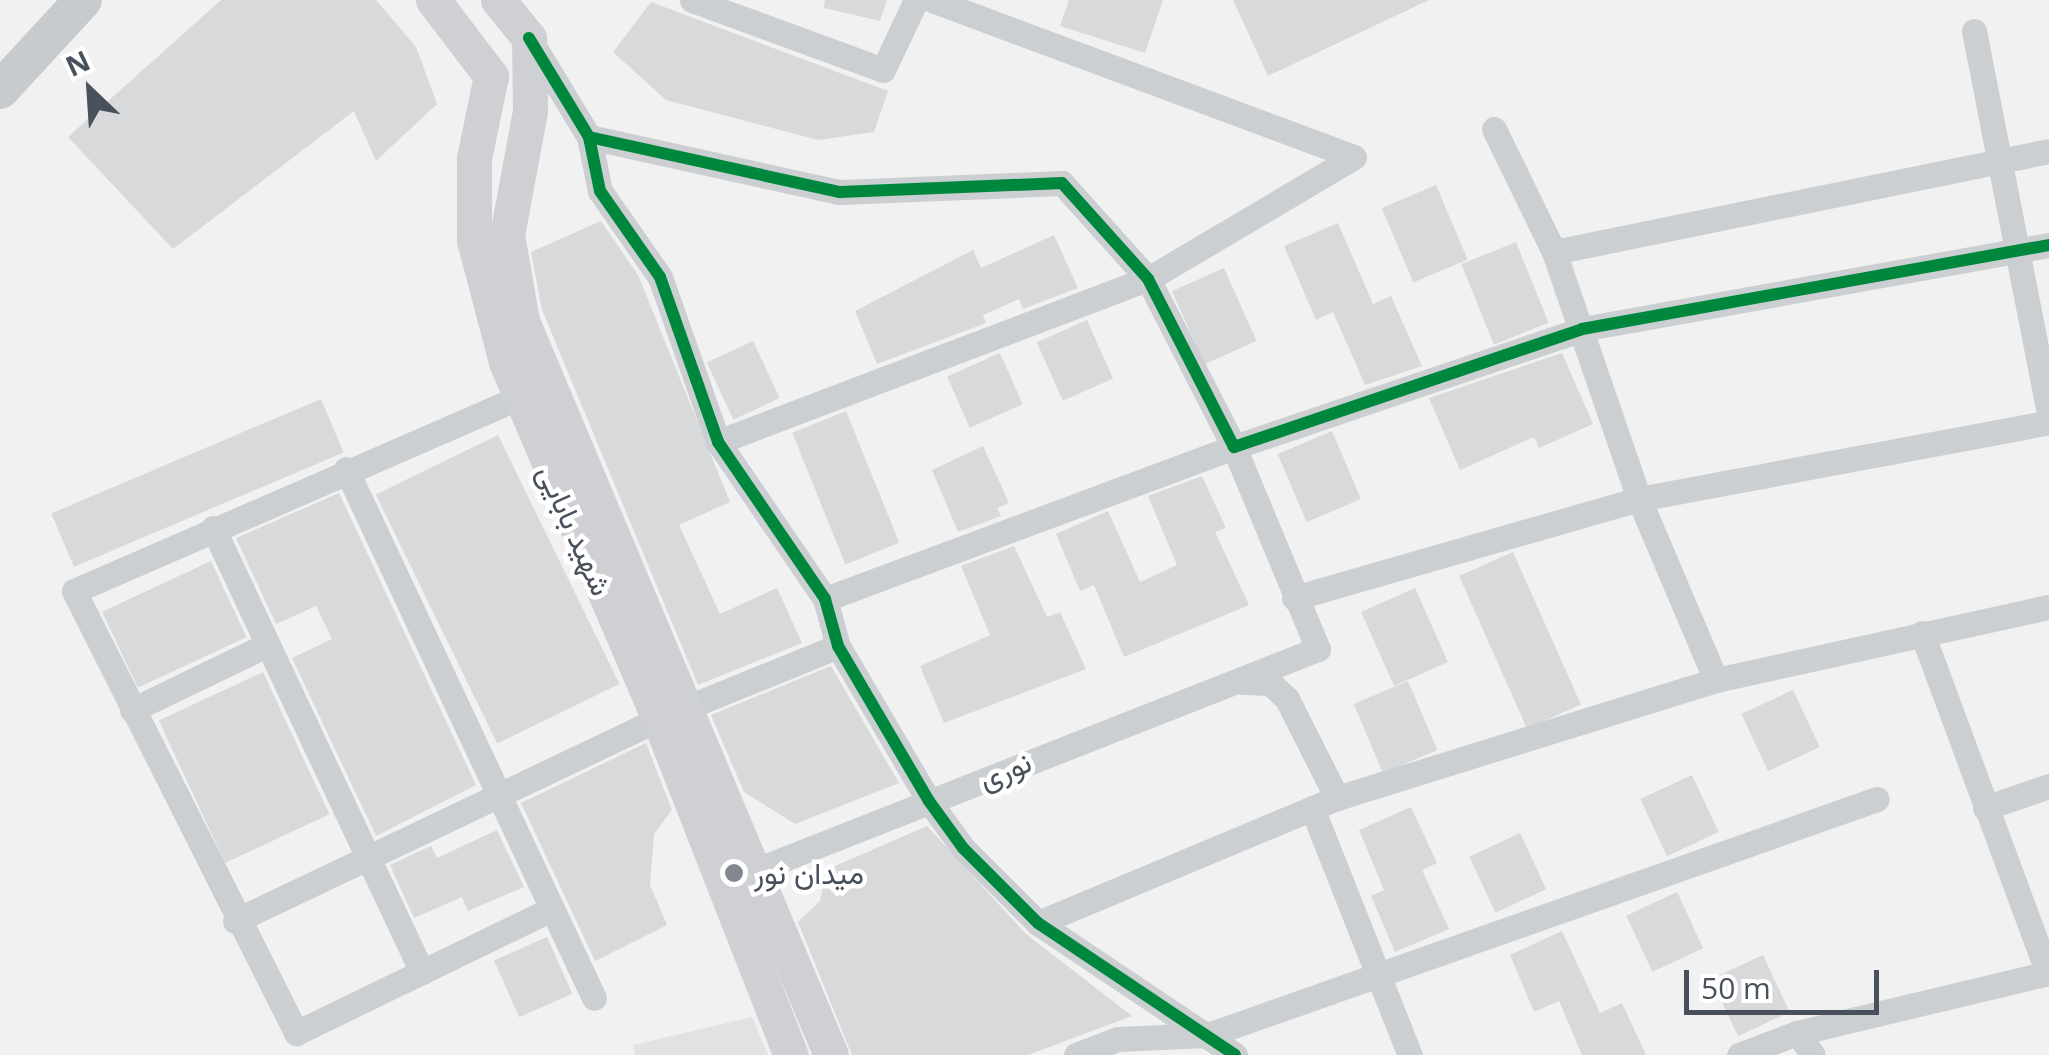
<!DOCTYPE html>
<html>
<head>
<meta charset="utf-8">
<style>
	body { margin:0 }
	#map { position:relative; width:2049px; height:1055px; overflow:hidden; background:#f1f1f1; font-family:"Open Sans",Vazirmatn,sans-serif }
	div>[style] { position:absolute }
	[style*='--x'] { left:calc(var(--x)*1px); top:calc(var(--y)*1px); width:calc(var(--w)*1px); rotate:calc(var(--a)*1deg) }
	.education>* { inset:0; background:#e3e2e2 }
	.building>* { inset:0; background:#d8d9db; transform-origin:0 0 }
	.minor>* { height:25px; margin:-12.5px; padding:0 12.5px; transform-origin:12.5px; border-radius:12.5px; background:#cccfd2 }
	.secondary>* { height:35px; margin:-17.5px; padding:0 17.5px; transform-origin:17.5px; border-radius:17.5px; background:#ced0d3 }
	.primary>* { height:38px; margin:-19px; padding:0 19px; transform-origin:19px; border-radius:19px; background:#c8cbce }
	.cycleway>* { height:12px; margin:-6px; padding:0 6px; transform-origin:6px; border-radius:6px; background:#00873e }
	.dots>* { width:28px; height:28px; translate:-50% -50%; box-sizing:border-box; border:5px solid #fff; border-radius:50% }
	span { translate:-50% -50%; white-space:nowrap; text-align:center; line-height:1.15; -webkit-text-stroke:9px #fff; paint-order:stroke }
	.street-label { font-size:30px; color:#48505c }
	.poi-label { font-size:30px; color:#48505c }
	.left { translate:0 -50%; text-align:left }
	.north { position:absolute; left:40px; top:40px; width:100px; height:100px; -webkit-text-stroke:8px #fff; paint-order:stroke; rotate:335deg; font-size:28px; font-weight:700; line-height:40px; text-align:center; color:#48505c }
	.north::after { content:''; display:block; margin:auto; width:35px; height:45px; background:#48505c; clip-path:polygon(50% 0,100% 100%,50% 72%,0 100%) }
	.scale { position:absolute; left:1684px; top:970px; width:195px; height:45px; box-sizing:border-box; border:5px solid #48505c; border-top:0; padding-left:12px; font-size:30px; line-height:35px; white-space:nowrap; color:#48505c; -webkit-text-stroke:8px #fff; paint-order:stroke }
</style>
</head>
<body>
<div id="map">
	<div class="education">
		<i style="clip-path:polygon(752px 1017px,768px 1055px,635px 1055px,633px 1045px)"></i>
	</div>
	<div class="building">
		<i style="clip-path:polygon(221px 0,376px 0,416px 47px,437px 104px,376px 161px,354px 111px,173px 249px,68px 137px)"></i>
		<i style="clip-path:polygon(825px 0,887px 0,880px 21px,824px 8px)"></i>
		<i style="clip-path:polygon(1069px 0,1163px 0,1145px 53px,1060px 26px)"></i>
		<i style="clip-path:polygon(1233px 0,1429px 0,1268px 76px)"></i>
		<i style="clip-path:polygon(651px 2px,888px 91px,874px 132px,818px 140px,666px 100px,613px 52px)"></i>
		<i style="left:1436px;top:185px;width:81px;height:59px;rotate:67deg"></i>
		<i style="clip-path:polygon(601px 221px,638px 275px,730px 502px,679px 525px,720px 614px,777px 588px,802px 643px,698px 685px,542px 310px,531px 252px)"></i>
		<i style="clip-path:polygon(1338px 223px,1373px 304px,1391px 296px,1422px 366px,1365px 385px,1333px 312px,1316px 320px,1284px 246px)"></i>
		<i style="clip-path:polygon(1054px 235px,1078px 288px,1023px 309px,1019px 299px,983px 315px,986px 323px,877px 364px,855px 311px,973px 250px,981px 268px)"></i>
		<i style="left:1516px;top:242px;width:87px;height:59px;rotate:68deg"></i>
		<i style="left:1224px;top:268px;width:80px;height:57px;rotate:66deg"></i>
		<i style="left:1087px;top:320px;width:64px;height:55px;rotate:66deg"></i>
		<i style="left:753px;top:341px;width:63px;height:51px;rotate:65deg"></i>
		<i style="left:1000px;top:353px;width:56px;height:58px;rotate:66deg"></i>
		<i style="clip-path:polygon(1562px 353px,1593px 424px,1539px 448px,1534px 437px,1460px 470px,1429px 398px)"></i>
		<i style="left:321px;top:399px;width:58px;height:293px;rotate:67deg"></i>
		<i style="left:846px;top:411px;width:142px;height:58px;rotate:68deg"></i>
		<i style="left:1332px;top:431px;width:74px;height:59px;rotate:67deg"></i>
		<i style="left:498px;top:435px;width:277px;height:136px;rotate:64deg"></i>
		<i style="clip-path:polygon(983px 446px,1009px 503px,997px 508px,1001px 516px,958px 532px,932px 470px)"></i>
		<i style="clip-path:polygon(1202px 476px,1226px 528px,1215px 532px,1249px 605px,1124px 657px,1094px 585px,1080px 591px,1056px 534px,1108px 511px,1140px 582px,1177px 565px,1148px 496px)"></i>
		<i style="clip-path:polygon(339px 493px,476px 785px,376px 836px,292px 658px,332px 639px,316px 606px,276px 624px,236px 538px)"></i>
		<i style="clip-path:polygon(1014px 546px,1047px 617px,1060px 612px,1086px 669px,944px 723px,920px 666px,990px 635px,961px 566px)"></i>
		<i style="left:1513px;top:552px;width:167px;height:59px;rotate:66deg"></i>
		<i style="left:211px;top:561px;width:84px;height:120px;rotate:65deg"></i>
		<i style="left:1415px;top:588px;width:81px;height:59px;rotate:66deg"></i>
		<i style="clip-path:polygon(831px 666px,899px 783px,795px 824px,744px 792px,711px 715px)"></i>
		<i style="left:263px;top:672px;width:157px;height:115px;rotate:65deg"></i>
		<i style="left:1408px;top:681px;width:75px;height:59px;rotate:67deg"></i>
		<i style="left:1793px;top:690px;width:63px;height:57px;rotate:65deg"></i>
		<i style="clip-path:polygon(646px 743px,672px 810px,654px 834px,650px 885px,667px 925px,595px 961px,521px 803px)"></i>
		<i style="left:1692px;top:775px;width:63px;height:57px;rotate:65deg"></i>
		<i style="clip-path:polygon(1411px 807px,1437px 863px,1422px 870px,1449px 929px,1395px 952px,1371px 896px,1384px 890px,1359px 830px)"></i>
		<i style="clip-path:polygon(927px 826px,1026px 934px,1132px 1016px,1028px 1055px,852px 1055px,798px 922px,820px 901px,826px 870px)"></i>
		<i style="clip-path:polygon(497px 830px,524px 887px,468px 911px,462px 897px,414px 918px,390px 865px,431px 846px,437px 858px)"></i>
		<i style="left:1520px;top:833px;width:62px;height:56px;rotate:65deg"></i>
		<i style="left:1677px;top:892px;width:62px;height:56px;rotate:65deg"></i>
		<i style="clip-path:polygon(1562px 931px,1600px 1013px,1622px 1003px,1646px 1055px,1582px 1055px,1559px 1001px,1534px 1012px,1510px 955px)"></i>
		<i style="left:547px;top:937px;width:62px;height:58px;rotate:66deg"></i>
		<i style="left:1763px;top:955px;width:63px;height:57px;rotate:65deg"></i>
	</div>
	<div class="minor">
		<i style="--x:692;--y:0;--w:203;--a:20.1"></i>
		<i style="--x:883;--y:70;--w:77;--a:-64.8"></i>
		<i style="--x:932;--y:0;--w:450;--a:20.4"></i>
		<i style="--x:1974;--y:31;--w:388;--a:78.9"></i>
		<i style="--x:529;--y:38;--w:116;--a:58.8"></i>
		<i style="--x:589;--y:137;--w:55;--a:78.5"></i>
		<i style="--x:600;--y:191;--w:105;--a:55.1"></i>
		<i style="--x:660;--y:277;--w:175;--a:70.6"></i>
		<i style="--x:718;--y:442;--w:190;--a:55.7"></i>
		<i style="--x:825;--y:599;--w:49;--a:74.5"></i>
		<i style="--x:838;--y:646;--w:180;--a:59.6"></i>
		<i style="--x:929;--y:801;--w:58;--a:54.1"></i>
		<i style="--x:963;--y:848;--w:106;--a:45"></i>
		<i style="--x:1038;--y:923;--w:237;--a:33.8"></i>
		<i style="--x:1494;--y:129;--w:137;--a:64"></i>
		<i style="--x:1554;--y:252;--w:261;--a:71"></i>
		<i style="--x:1639;--y:499;--w:197;--a:67"></i>
		<i style="--x:589;--y:137;--w:257;--a:12.4"></i>
		<i style="--x:840;--y:192;--w:222;--a:-2.3"></i>
		<i style="--x:1062;--y:183;--w:129;--a:48.1"></i>
		<i style="--x:1148;--y:279;--w:189;--a:62.9"></i>
		<i style="--x:1234;--y:447;--w:367;--a:-18.7"></i>
		<i style="--x:1582;--y:329;--w:474;--a:-10.2"></i>
		<i style="--x:1554;--y:252;--w:505;--a:-11.53"></i>
		<i style="--x:518;--y:398;--w:484;--a:156.5"></i>
		<i style="--x:74;--y:591;--w:495;--a:63.3"></i>
		<i style="--x:296;--y:1033;--w:284;--a:-25.9"></i>
		<i style="--x:718;--y:442;--w:460;--a:-20.8"></i>
		<i style="--x:1148;--y:279;--w:239;--a:-30.6"></i>
		<i style="--x:346;--y:469;--w:584;--a:64.88"></i>
		<i style="--x:213;--y:528;--w:491;--a:64.8"></i>
		<i style="--x:1294;--y:598;--w:359;--a:-16"></i>
		<i style="--x:1639;--y:499;--w:417;--a:-10.6"></i>
		<i style="--x:1922;--y:633;--w:363;--a:69.7"></i>
		<i style="--x:1243;--y:682;--w:27;--a:2"></i>
		<i style="--x:1270;--y:683;--w:23;--a:43"></i>
		<i style="--x:1287;--y:699;--w:111;--a:63.2"></i>
		<i style="--x:132;--y:710;--w:136;--a:-25.8"></i>
		<i style="--x:1312;--y:808;--w:266;--a:68.4"></i>
		<i style="--x:1985;--y:808;--w:68;--a:-19"></i>
		<i style="--x:756;--y:870;--w:604;--a:-21.47"></i>
		<i style="--x:1318;--y:649;--w:219;--a:-112.6"></i>
		<i style="--x:1234;--y:447;--w:436;--a:159.6"></i>
		<i style="--x:235;--y:921;--w:470;--a:-25.5"></i>
		<i style="--x:659;--y:719;--w:193;--a:-22.2"></i>
		<i style="--x:1038;--y:923;--w:324;--a:-22.7"></i>
		<i style="--x:1337;--y:798;--w:397;--a:-17.3"></i>
		<i style="--x:1716;--y:680;--w:341;--a:-12.4"></i>
		<i style="--x:1797;--y:1033;--w:27;--a:54"></i>
		<i style="--x:1076;--y:1055;--w:45;--a:-20.9"></i>
		<i style="--x:1118;--y:1039;--w:90;--a:-2.5"></i>
		<i style="--x:1208;--y:1035;--w:709;--a:-19.43"></i>
		<i style="--x:1739;--y:1055;--w:62;--a:-20.8"></i>
		<i style="--x:1797;--y:1033;--w:259;--a:-13.4"></i>
	</div>
	<div class="secondary">
		<i style="--x:433;--y:0;--w:96;--a:52.7"></i>
		<i style="--x:491;--y:76;--w:84;--a:101.7"></i>
		<i style="--x:474;--y:158;--w:82;--a:90"></i>
		<i style="--x:474;--y:240;--w:126;--a:75.3"></i>
		<i style="--x:506;--y:362;--w:388;--a:66.8"></i>
		<i style="--x:659;--y:719;--w:361;--a:68.6"></i>
		<i style="--x:498;--y:0;--w:49;--a:50.8"></i>
		<i style="--x:529;--y:38;--w:73;--a:89.2"></i>
		<i style="--x:530;--y:111;--w:126;--a:100.5"></i>
		<i style="--x:507;--y:235;--w:87;--a:80.1"></i>
		<i style="--x:522;--y:321;--w:796;--a:67.17"></i>
	</div>
	<div class="primary">
		<i style="--x:0;--y:90;--w:122;--a:-47.3"></i>
	</div>
	<div class="cycleway">
		<i style="--x:529;--y:38;--w:116;--a:58.8"></i>
		<i style="--x:589;--y:137;--w:55;--a:78.5"></i>
		<i style="--x:600;--y:191;--w:105;--a:55.1"></i>
		<i style="--x:660;--y:277;--w:175;--a:70.6"></i>
		<i style="--x:718;--y:442;--w:190;--a:55.7"></i>
		<i style="--x:825;--y:599;--w:49;--a:74.5"></i>
		<i style="--x:838;--y:646;--w:180;--a:59.6"></i>
		<i style="--x:929;--y:801;--w:58;--a:54.1"></i>
		<i style="--x:963;--y:848;--w:106;--a:45"></i>
		<i style="--x:1038;--y:923;--w:237;--a:33.8"></i>
		<i style="--x:589;--y:137;--w:257;--a:12.4"></i>
		<i style="--x:840;--y:192;--w:222;--a:-2.3"></i>
		<i style="--x:1062;--y:183;--w:129;--a:48.1"></i>
		<i style="--x:1148;--y:279;--w:189;--a:62.9"></i>
		<i style="--x:1234;--y:447;--w:367;--a:-18.7"></i>
		<i style="--x:1582;--y:329;--w:474;--a:-10.2"></i>
	</div>
	<div class="dots">
		<i style="left:734px;top:873px;background:#838890"></i>
	</div>
	<div class="street-label">
		<span style="left:575px;top:530px;rotate:66deg">شهید بابایی</span>
		<span style="left:1005px;top:770px;rotate:-22deg">نوری</span>
	</div>
	<div class="poi-label">
		<span class="left" style="left:754px;top:873px">میدان نور</span>
	</div>
	<div class="north">N</div>
	<div class="scale">50 m</div>
</div>
</body>
</html>
